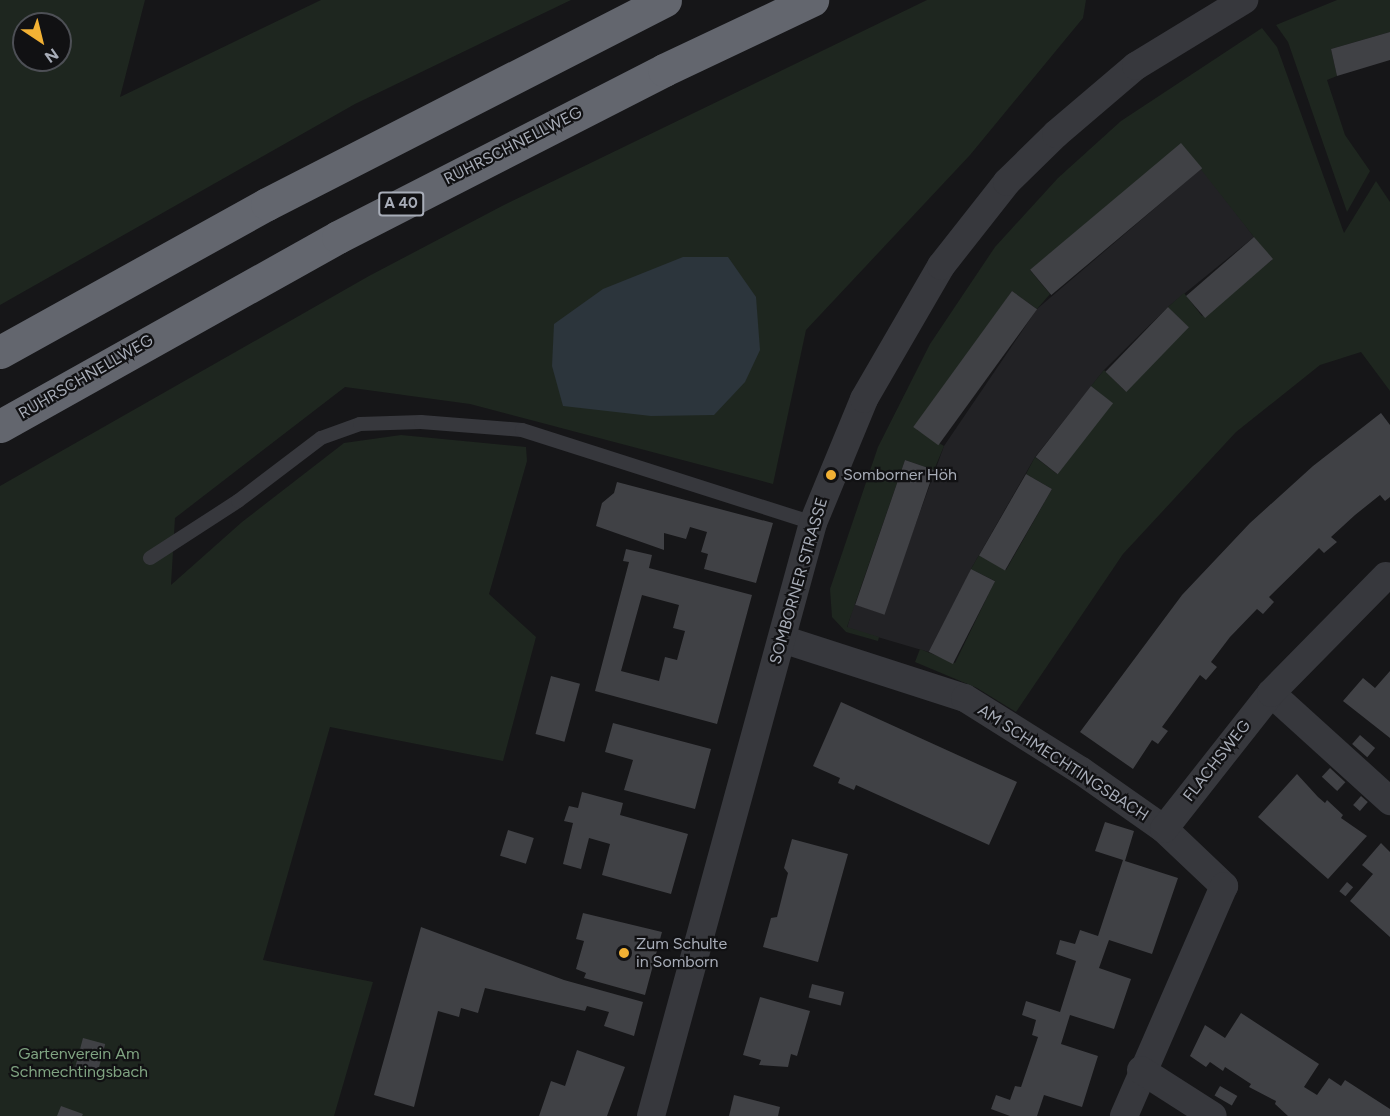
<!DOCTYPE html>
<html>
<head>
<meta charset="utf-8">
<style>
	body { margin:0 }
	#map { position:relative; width:1390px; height:1116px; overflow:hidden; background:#161618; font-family:Figtree,sans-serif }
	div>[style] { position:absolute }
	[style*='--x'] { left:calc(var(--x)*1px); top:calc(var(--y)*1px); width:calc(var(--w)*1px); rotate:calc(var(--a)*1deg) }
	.built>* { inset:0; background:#222225 }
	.green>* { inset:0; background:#1e261f }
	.water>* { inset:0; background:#2c353c }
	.building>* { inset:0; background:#404145; transform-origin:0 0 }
	.service>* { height:14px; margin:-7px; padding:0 7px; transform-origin:7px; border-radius:7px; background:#37383d }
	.minor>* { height:28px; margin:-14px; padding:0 14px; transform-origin:14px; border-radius:14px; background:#37383d }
	.motorway>* { height:33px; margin:-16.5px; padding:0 16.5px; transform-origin:16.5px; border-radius:16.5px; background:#63666e }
	.dots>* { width:16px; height:16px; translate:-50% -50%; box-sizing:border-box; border:3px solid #111113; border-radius:50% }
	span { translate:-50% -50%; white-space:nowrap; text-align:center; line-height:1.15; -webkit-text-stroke:4.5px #111113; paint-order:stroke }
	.shield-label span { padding:2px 4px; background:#111113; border:2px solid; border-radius:4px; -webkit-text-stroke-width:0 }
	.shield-label { font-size:15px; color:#a8adb8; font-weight:700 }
	.street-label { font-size:16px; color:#a8adb8 }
	.poi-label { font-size:16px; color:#a8adb8 }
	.left { translate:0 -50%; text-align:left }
	.park-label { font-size:16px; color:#7fa381 }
	.north { position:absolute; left:12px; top:12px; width:60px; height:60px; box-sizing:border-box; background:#111113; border:2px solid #4d4f55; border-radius:50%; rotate:145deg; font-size:16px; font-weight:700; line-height:24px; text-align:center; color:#a8adb8 }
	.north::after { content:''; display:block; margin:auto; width:21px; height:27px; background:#f2b134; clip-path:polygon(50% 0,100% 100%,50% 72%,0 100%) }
</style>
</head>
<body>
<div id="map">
	<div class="built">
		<i style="clip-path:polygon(1202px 168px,1254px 237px,1168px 307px,1104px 370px,1035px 457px,971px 569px,932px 653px,847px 628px,854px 604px,883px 614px,944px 446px,1037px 309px)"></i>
	</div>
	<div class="green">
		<i style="clip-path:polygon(evenodd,0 0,145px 0,120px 97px,321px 0,571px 0,355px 104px,0 305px,0 0,24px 24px,60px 24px,60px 60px,24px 60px,24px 24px)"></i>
		<i style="clip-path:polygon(927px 0,1086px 0,1083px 18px,970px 155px,806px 330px,773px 484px,470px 404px,345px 387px,175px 518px,171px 585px,242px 522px,344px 443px,401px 435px,526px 447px,527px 461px,489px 594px,536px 637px,503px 761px,330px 727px,263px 960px,373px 982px,334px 1116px,0 1116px,0 486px,369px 276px,502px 206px)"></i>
		<i style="clip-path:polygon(1337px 0,1390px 0,1390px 32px,1331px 49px,1337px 76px,1327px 80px,1345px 135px,1370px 171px,1347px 212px,1288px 42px,1276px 25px)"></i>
		<i style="clip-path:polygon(1262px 28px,1277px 47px,1344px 233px,1376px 181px,1390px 202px,1390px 391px,1361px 352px,1320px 365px,1236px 432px,1123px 554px,1016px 712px,977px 688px,915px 662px,920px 649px,955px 663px,995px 581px,971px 569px,979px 555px,1006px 570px,1052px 489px,1026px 474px,1035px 457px,1057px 474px,1112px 403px,1091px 386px,1104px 370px,1125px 391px,1188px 327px,1168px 307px,1184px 293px,1202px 316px,1272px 260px,1181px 144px,1030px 270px,1050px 294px,1037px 309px,1012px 291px,917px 430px,944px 446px,934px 470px,905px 460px,847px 627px,879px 637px,878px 641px,846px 632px,832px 617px,830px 589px,878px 447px,930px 344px,995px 247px,1058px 178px,1121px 121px)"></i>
	</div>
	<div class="water">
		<i style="clip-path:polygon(683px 257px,728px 257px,756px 297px,760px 350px,745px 382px,714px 415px,651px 416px,563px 406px,552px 366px,554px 324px,603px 289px)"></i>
	</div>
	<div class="building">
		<i style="clip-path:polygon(1390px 32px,1390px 60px,1337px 76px,1331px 49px)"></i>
		<i style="left:1181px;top:143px;width:33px;height:197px;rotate:50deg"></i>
		<i style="left:1254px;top:237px;width:29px;height:90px;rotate:49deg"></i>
		<i style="left:1012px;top:291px;width:31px;height:168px;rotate:36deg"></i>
		<i style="left:1168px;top:307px;width:29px;height:90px;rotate:44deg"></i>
		<i style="left:1091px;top:386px;width:28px;height:90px;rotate:38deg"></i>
		<i style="clip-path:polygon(1381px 413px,1390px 425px,1390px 497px,1385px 501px,1380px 495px,1355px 515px,1331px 537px,1337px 542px,1324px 553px,1319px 548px,1269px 597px,1274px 602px,1263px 614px,1257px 609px,1230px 637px,1211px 662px,1217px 667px,1206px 680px,1200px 675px,1162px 727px,1168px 731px,1158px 744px,1152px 740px,1133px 769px,1080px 732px,1182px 595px,1250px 523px,1313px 466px)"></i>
		<i style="left:905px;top:460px;width:31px;height:153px;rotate:19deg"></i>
		<i style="left:1026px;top:474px;width:30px;height:94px;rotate:30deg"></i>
		<i style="clip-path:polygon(617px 482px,773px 523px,756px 583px,704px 569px,708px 554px,701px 552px,707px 532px,690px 527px,686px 539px,664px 533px,664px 550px,596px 526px,602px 503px,614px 493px)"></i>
		<i style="clip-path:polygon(evenodd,626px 549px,652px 555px,649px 568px,752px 595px,717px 724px,595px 691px,629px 562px,623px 561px,626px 549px,642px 595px,679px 605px,673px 628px,685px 631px,677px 660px,665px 657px,659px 681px,621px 671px,642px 595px)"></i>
		<i style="left:971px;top:569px;width:27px;height:93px;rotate:27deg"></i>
		<i style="clip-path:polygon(1390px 671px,1390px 738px,1343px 701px,1363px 678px,1375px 688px)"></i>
		<i style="left:551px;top:676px;width:30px;height:60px;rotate:15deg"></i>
		<i style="clip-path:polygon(841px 702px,1017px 782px,989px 845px,856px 785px,854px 790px,838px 783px,840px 778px,813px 766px)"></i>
		<i style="clip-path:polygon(613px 723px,711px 749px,695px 809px,624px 790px,633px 760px,605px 752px)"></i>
		<i style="left:1360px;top:735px;width:20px;height:12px;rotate:41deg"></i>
		<i style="left:1330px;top:768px;width:21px;height:12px;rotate:43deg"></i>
		<i style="clip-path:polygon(1297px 774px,1318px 797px,1325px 803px,1327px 800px,1343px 815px,1341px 818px,1367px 836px,1328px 879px,1258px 817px)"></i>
		<i style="clip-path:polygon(582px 792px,623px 803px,620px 815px,688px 834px,671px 894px,602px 875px,610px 844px,589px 838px,581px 869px,563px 864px,573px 823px,564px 821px,569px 806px,578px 808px)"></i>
		<i style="left:1361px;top:796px;width:9px;height:12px;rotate:41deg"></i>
		<i style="clip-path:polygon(1105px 822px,1134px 831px,1125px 861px,1178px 878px,1152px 954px,1109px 940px,1099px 968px,1131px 979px,1114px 1029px,1070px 1015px,1061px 1044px,1098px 1056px,1082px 1107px,1044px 1095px,1037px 1116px,1010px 1116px,991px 1109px,996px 1095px,1010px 1100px,1015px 1086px,1021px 1087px,1038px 1037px,1032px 1035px,1036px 1020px,1022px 1015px,1026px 1001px,1060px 1012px,1076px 961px,1056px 954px,1060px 940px,1075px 944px,1080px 930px,1098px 936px,1123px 860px,1095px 851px)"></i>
		<i style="left:508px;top:830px;width:27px;height:27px;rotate:17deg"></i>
		<i style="clip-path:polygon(792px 839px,848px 854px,818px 962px,763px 947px,771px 918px,777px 917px,788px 873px,784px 868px)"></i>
		<i style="clip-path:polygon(1381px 843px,1390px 852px,1390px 937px,1350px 901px,1373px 874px,1362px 865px)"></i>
		<i style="left:1347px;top:882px;width:8px;height:12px;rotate:40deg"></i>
		<i style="clip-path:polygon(583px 913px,662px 932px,645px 995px,584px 978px,586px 973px,576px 969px,584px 941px,576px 939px)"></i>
		<i style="clip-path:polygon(421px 927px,564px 980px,643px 1002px,634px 1036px,604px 1026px,609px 1012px,587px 1006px,585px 1011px,485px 988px,478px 1013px,461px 1008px,459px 1017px,438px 1011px,414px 1107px,374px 1095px)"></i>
		<i style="left:812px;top:984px;width:33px;height:14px;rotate:14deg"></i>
		<i style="clip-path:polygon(760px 997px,810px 1011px,797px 1056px,791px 1054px,788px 1067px,759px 1065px,761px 1060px,743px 1055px)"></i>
		<i style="clip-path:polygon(1241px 1013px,1319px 1064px,1304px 1087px,1317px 1095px,1329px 1078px,1341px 1086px,1345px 1080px,1390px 1109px,1390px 1116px,1288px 1116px,1275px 1104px,1276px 1101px,1249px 1087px,1251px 1084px,1225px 1067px,1223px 1071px,1210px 1062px,1206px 1067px,1190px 1056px,1205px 1025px,1225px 1038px)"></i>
		<i style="left:83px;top:1038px;width:23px;height:33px;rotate:15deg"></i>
		<i style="clip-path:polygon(577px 1050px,625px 1067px,607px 1116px,539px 1116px,551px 1081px,565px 1086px)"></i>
		<i style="left:1220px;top:1086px;width:20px;height:11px;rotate:30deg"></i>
		<i style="clip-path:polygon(734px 1095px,780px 1107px,778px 1116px,729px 1116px)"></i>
		<i style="clip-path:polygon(61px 1106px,83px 1114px,82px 1116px,57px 1116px)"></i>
	</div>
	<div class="service">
		<i style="--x:150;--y:558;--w:105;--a:-32.9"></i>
		<i style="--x:238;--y:501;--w:104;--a:-37.2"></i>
		<i style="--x:321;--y:438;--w:41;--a:-19.7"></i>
		<i style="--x:360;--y:424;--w:61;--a:-1.9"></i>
		<i style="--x:421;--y:422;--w:101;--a:4.5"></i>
		<i style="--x:522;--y:430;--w:305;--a:17.7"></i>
	</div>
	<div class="minor">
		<i style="--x:782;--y:639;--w:192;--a:17.9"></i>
		<i style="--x:965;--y:698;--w:136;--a:32.1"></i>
		<i style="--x:1080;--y:770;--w:103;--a:35.1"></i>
		<i style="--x:1164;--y:829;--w:83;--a:43.5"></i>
		<i style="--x:1224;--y:886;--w:251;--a:113.5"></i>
		<i style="--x:1271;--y:693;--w:161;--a:42.2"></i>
		<i style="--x:1164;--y:829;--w:173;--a:-51.8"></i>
		<i style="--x:1271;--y:693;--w:164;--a:-45.5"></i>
		<i style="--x:1141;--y:1070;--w:85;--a:32.6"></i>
		<i style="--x:651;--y:1116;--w:615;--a:-74.72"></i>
		<i style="--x:813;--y:523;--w:134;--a:-67.6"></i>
		<i style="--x:864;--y:399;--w:154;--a:-59.9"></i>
		<i style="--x:941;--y:266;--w:107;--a:-51.8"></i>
		<i style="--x:1007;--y:182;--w:69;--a:-44.4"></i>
		<i style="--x:1056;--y:134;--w:105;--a:-40.4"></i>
		<i style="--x:1136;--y:66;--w:127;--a:-31.4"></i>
	</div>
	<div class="motorway">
		<i style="--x:0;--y:352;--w:305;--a:-29"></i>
		<i style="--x:267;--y:204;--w:447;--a:-27.1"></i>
		<i style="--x:0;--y:426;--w:387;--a:-29.2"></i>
		<i style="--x:338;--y:237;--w:366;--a:-27.1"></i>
		<i style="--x:664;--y:70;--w:164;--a:-25.3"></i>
	</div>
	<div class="dots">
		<i style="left:831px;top:475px;background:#f2b134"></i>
		<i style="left:624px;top:953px;background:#f2b134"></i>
	</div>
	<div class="shield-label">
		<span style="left:401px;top:204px">A 40</span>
	</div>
	<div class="street-label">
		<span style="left:513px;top:146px;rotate:-27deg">RUHRSCHNELLWEG</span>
		<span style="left:86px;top:377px;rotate:-30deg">RUHRSCHNELLWEG</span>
		<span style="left:799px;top:581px;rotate:-74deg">SOMBORNER STRASSE</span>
		<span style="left:1217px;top:761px;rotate:-52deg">FLACHSWEG</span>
		<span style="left:1063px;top:763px;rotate:33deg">AM SCHMECHTINGSBACH</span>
	</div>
	<div class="poi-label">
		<span class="left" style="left:843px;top:475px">Somborner Höh</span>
		<span class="left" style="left:636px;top:953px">Zum Schulte<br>in Somborn</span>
	</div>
	<div class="park-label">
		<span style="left:79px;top:1063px">Gartenverein Am<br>Schmechtingsbach</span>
	</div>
	<div class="north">N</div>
</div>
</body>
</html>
